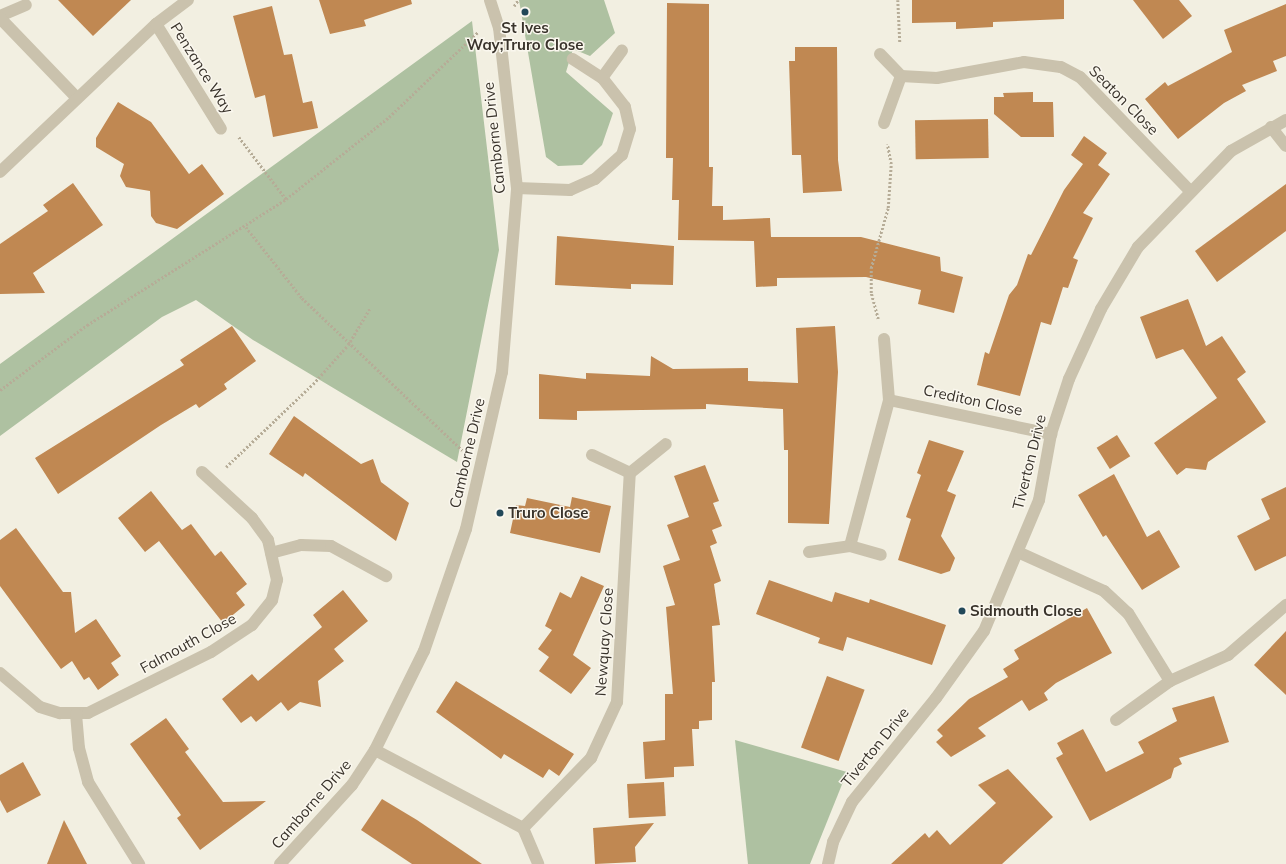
<!DOCTYPE html>
<html>
<head>
<meta charset="utf-8">
<style>
	body { margin:0 }
	#map { position:relative; width:1286px; height:864px; overflow:hidden; background:#f2efe1; font-family:Mulish,sans-serif }
	div>[style] { position:absolute }
	[style*='--x'] { left:calc(var(--x)*1px); top:calc(var(--y)*1px); width:calc(var(--w)*1px); rotate:calc(var(--a)*1deg) }
	.green>* { inset:0; background:#aec1a1 }
	.building>* { inset:0; background:#c08852; transform-origin:0 0 }
	.path>* { height:2.5px; margin-top:-1.25px; transform-origin:0; background:repeating-linear-gradient(90deg,#b6ac97 0 2px,transparent 0 4px) }
	.lane>* { height:12px; margin:-6px; padding:0 6px; transform-origin:6px; border-radius:6px; background:#cac2ad }
	.street>* { height:12px; margin:-6px; padding:0 6px; transform-origin:6px; border-radius:6px; background:#cac2ad }
	.dots>* { width:11px; height:11px; translate:-50% -50%; box-sizing:border-box; border:2px solid #faf7ee; border-radius:50% }
	span { translate:-50% -50%; white-space:nowrap; text-align:center; line-height:1.15; -webkit-text-stroke:3px #faf7ee; paint-order:stroke }
	.poi-label { font-size:15px; color:#39332b; font-weight:700 }
	.left { translate:0 -50%; text-align:left }
	.street-label { font-size:15px; color:#39332b }
</style>
</head>
<body>
<div id="map">
	<div class="green">
		<i style="clip-path:polygon(519px 0,604px 0,615px 33px,590px 56px,573px 49px,566px 72px,613px 113px,602px 145px,582px 165px,558px 166px,546px 157px)"></i>
		<i style="clip-path:polygon(472px 21px,499px 250px,457px 462px,253px 340px,196px 300px,162px 317px,0 436px,0 364px)"></i>
		<i style="clip-path:polygon(735px 740px,847px 772px,810px 864px,748px 864px)"></i>
	</div>
	<div class="building">
		<i style="clip-path:polygon(58px 0,131px 0,93px 36px)"></i>
		<i style="clip-path:polygon(319px 0,411px 0,412px 4px,364px 20px,366px 26px,330px 34px)"></i>
		<i style="clip-path:polygon(912px 0,1064px 0,1064px 19px,993px 22px,993px 27px,956px 29px,956px 22px,912px 23px)"></i>
		<i style="clip-path:polygon(1133px 0,1179px 0,1192px 16px,1163px 39px)"></i>
		<i style="clip-path:polygon(667px 3px,709px 4px,709px 167px,713px 167px,712px 206px,723px 206px,723px 220px,770px 218px,771px 237px,861px 237px,940px 257px,941px 271px,963px 277px,954px 313px,918px 304px,921px 290px,866px 277px,777px 278px,777px 286px,756px 287px,754px 241px,678px 240px,679px 200px,672px 200px,673px 158px,666px 158px)"></i>
		<i style="clip-path:polygon(1286px 4px,1286px 56px,1273px 61px,1277px 71px,1242px 85px,1246px 91px,1224px 103px,1178px 139px,1145px 99px,1165px 82px,1168px 86px,1232px 52px,1224px 30px)"></i>
		<i style="clip-path:polygon(272px 6px,284px 55px,292px 54px,303px 103px,312px 101px,318px 128px,273px 137px,265px 95px,255px 98px,233px 16px)"></i>
		<i style="clip-path:polygon(795px 47px,837px 47px,838px 160px,842px 191px,803px 193px,801px 155px,792px 155px,789px 61px,795px 61px)"></i>
		<i style="clip-path:polygon(1033px 92px,1033px 102px,1053px 102px,1054px 137px,1021px 137px,994px 114px,994px 97px,1004px 97px,1003px 93px)"></i>
		<i style="clip-path:polygon(118px 102px,151px 122px,189px 174px,202px 164px,224px 194px,177px 229px,156px 223px,151px 216px,150px 191px,126px 187px,120px 176px,124px 164px,96px 147px,96px 138px)"></i>
		<i style="left:988px;top:119px;width:39px;height:73px;rotate:89deg"></i>
		<i style="clip-path:polygon(1084px 136px,1107px 153px,1098px 165px,1110px 174px,1083px 213px,1093px 218px,1073px 258px,1078px 260px,1068px 288px,1063px 287px,1051px 325px,1041px 322px,1020px 396px,977px 385px,985px 352px,989px 354px,1009px 295px,1017px 285px,1028px 254px,1031px 255px,1064px 190px,1083px 164px,1071px 155px)"></i>
		<i style="clip-path:polygon(73px 183px,103px 225px,33px 273px,45px 293px,0 294px,0 244px,48px 211px,43px 205px)"></i>
		<i style="clip-path:polygon(1286px 184px,1286px 231px,1217px 282px,1195px 251px)"></i>
		<i style="clip-path:polygon(557px 236px,674px 246px,673px 285px,631px 284px,631px 289px,555px 285px)"></i>
		<i style="clip-path:polygon(1188px 299px,1206px 346px,1222px 336px,1246px 372px,1237px 379px,1266px 422px,1208px 462px,1206px 470px,1186px 468px,1177px 475px,1154px 443px,1217px 398px,1183px 349px,1156px 359px,1140px 317px)"></i>
		<i style="clip-path:polygon(232px 326px,256px 361px,224px 384px,227px 389px,199px 408px,196px 404px,161px 425px,58px 494px,35px 458px,184px 365px,180px 360px)"></i>
		<i style="clip-path:polygon(835px 326px,838px 372px,829px 524px,788px 523px,788px 450px,784px 450px,783px 409px,706px 404px,706px 409px,577px 411px,577px 420px,539px 419px,539px 374px,586px 379px,586px 373px,650px 376px,651px 356px,673px 369px,748px 368px,748px 381px,798px 383px,796px 328px)"></i>
		<i style="clip-path:polygon(294px 416px,361px 464px,373px 459px,381px 482px,409px 503px,396px 541px,305px 473px,303px 477px,269px 454px)"></i>
		<i style="left:1117px;top:435px;width:25px;height:24px;rotate:58deg"></i>
		<i style="clip-path:polygon(929px 440px,964px 451px,947px 491px,956px 495px,941px 536px,955px 558px,950px 571px,941px 574px,898px 560px,911px 519px,906px 517px,921px 475px,917px 473px)"></i>
		<i style="clip-path:polygon(705px 465px,719px 501px,713px 503px,722px 526px,712px 530px,717px 543px,710px 546px,721px 581px,714px 584px,720px 625px,712px 626px,715px 682px,712px 682px,712px 720px,699px 721px,699px 729px,692px 729px,694px 766px,674px 767px,674px 777px,645px 779px,643px 742px,665px 740px,665px 694px,673px 694px,666px 607px,675px 605px,663px 566px,680px 560px,667px 525px,689px 517px,674px 476px)"></i>
		<i style="clip-path:polygon(1114px 474px,1147px 537px,1159px 530px,1180px 567px,1142px 590px,1106px 535px,1103px 537px,1078px 495px)"></i>
		<i style="clip-path:polygon(1286px 487px,1286px 556px,1255px 571px,1237px 536px,1270px 519px,1261px 499px)"></i>
		<i style="clip-path:polygon(151px 491px,182px 530px,191px 524px,215px 556px,221px 551px,247px 584px,236px 593px,245px 605px,223px 623px,159px 541px,145px 552px,118px 518px)"></i>
		<i style="clip-path:polygon(572px 497px,611px 506px,600px 553px,510px 533px,516px 505px,525px 506px,527px 498px,570px 507px)"></i>
		<i style="clip-path:polygon(16px 528px,63px 592px,71px 592px,75px 633px,96px 619px,121px 656px,111px 663px,119px 675px,98px 690px,89px 677px,84px 680px,72px 661px,61px 669px,0 586px,0 540px)"></i>
		<i style="clip-path:polygon(581px 576px,604px 586px,573px 655px,591px 668px,571px 694px,539px 671px,549px 657px,538px 649px,552px 630px,545px 626px,560px 592px,571px 598px)"></i>
		<i style="clip-path:polygon(769px 580px,832px 602px,835px 592px,869px 603px,870px 599px,946px 625px,932px 665px,847px 637px,843px 651px,818px 643px,820px 638px,756px 614px)"></i>
		<i style="clip-path:polygon(343px 590px,368px 621px,334px 649px,344px 661px,318px 681px,321px 707px,300px 702px,288px 711px,281px 702px,256px 722px,251px 716px,241px 723px,222px 699px,252px 674px,258px 681px,322px 627px,313px 615px)"></i>
		<i style="clip-path:polygon(1087px 608px,1112px 653px,1056px 683px,1044px 693px,1048px 700px,1029px 711px,1022px 700px,978px 728px,986px 736px,951px 757px,936px 742px,943px 736px,937px 730px,969px 699px,1008px 677px,1003px 669px,1019px 659px,1014px 650px)"></i>
		<i style="clip-path:polygon(1286px 631px,1286px 695px,1254px 665px)"></i>
		<i style="left:827px;top:676px;width:40px;height:76px;rotate:20deg"></i>
		<i style="clip-path:polygon(456px 681px,574px 754px,559px 776px,549px 769px,543px 778px,504px 754px,501px 759px,436px 712px)"></i>
		<i style="clip-path:polygon(1214px 696px,1229px 742px,1179px 758px,1182px 764px,1174px 768px,1171px 778px,1090px 821px,1056px 758px,1063px 754px,1057px 743px,1083px 729px,1106px 772px,1144px 753px,1138px 742px,1177px 721px,1172px 708px)"></i>
		<i style="clip-path:polygon(166px 718px,189px 749px,185px 752px,223px 802px,266px 801px,200px 850px,177px 818px,181px 815px,130px 744px)"></i>
		<i style="clip-path:polygon(23px 762px,41px 795px,7px 813px,0 800px,0 775px)"></i>
		<i style="clip-path:polygon(1008px 769px,1053px 817px,1002px 864px,891px 864px,925px 833px,929px 838px,937px 830px,950px 845px,996px 803px,978px 785px)"></i>
		<i style="left:664px;top:782px;width:34px;height:37px;rotate:87deg"></i>
		<i style="clip-path:polygon(382px 799px,417px 820px,482px 864px,412px 864px,361px 830px)"></i>
		<i style="clip-path:polygon(64px 820px,87px 864px,47px 864px)"></i>
		<i style="clip-path:polygon(654px 823px,635px 847px,636px 862px,595px 864px,593px 828px)"></i>
	</div>
	<div class="path">
		<i style="--x:898;--y:0;--w:43;--a:87.3"></i>
		<i style="--x:514;--y:6;--w:7;--a:-56"></i>
		<i style="--x:239;--y:137;--w:78;--a:52.8"></i>
		<i style="--x:246;--y:227;--w:90;--a:51.7"></i>
		<i style="--x:302;--y:298;--w:221;--a:43.5"></i>
		<i style="--x:878;--y:319;--w:27;--a:-105"></i>
		<i style="--x:871;--y:293;--w:25;--a:-90"></i>
		<i style="--x:871;--y:268;--w:62;--a:-74.2"></i>
		<i style="--x:888;--y:208;--w:44;--a:-86.1"></i>
		<i style="--x:891;--y:164;--w:20;--a:-101"></i>
		<i style="--x:0;--y:390;--w:109;--a:-36.8"></i>
		<i style="--x:87;--y:325;--w:236;--a:-32.3"></i>
		<i style="--x:286;--y:199;--w:132;--a:-38.5"></i>
		<i style="--x:389;--y:117;--w:124;--a:-43.7"></i>
		<i style="--x:226;--y:467;--w:120;--a:-43.7"></i>
		<i style="--x:313;--y:384;--w:52;--a:-48.1"></i>
		<i style="--x:348;--y:345;--w:43;--a:-59.3"></i>
	</div>
	<div class="lane">
		<i style="--x:271;--y:553;--w:31;--a:-15"></i>
		<i style="--x:301;--y:545;--w:30;--a:2"></i>
		<i style="--x:331;--y:546;--w:63;--a:28.6"></i>
	</div>
	<div class="street">
		<i style="--x:0;--y:16;--w:28;--a:-23"></i>
		<i style="--x:0;--y:18;--w:111;--a:46.1"></i>
		<i style="--x:156;--y:24;--w:123;--a:58.2"></i>
		<i style="--x:880;--y:54;--w:30;--a:46"></i>
		<i style="--x:901;--y:76;--w:50;--a:109.9"></i>
		<i style="--x:901;--y:76;--w:36;--a:3"></i>
		<i style="--x:937;--y:78;--w:88;--a:-10.4"></i>
		<i style="--x:1024;--y:62;--w:37;--a:8"></i>
		<i style="--x:1061;--y:67;--w:21;--a:28"></i>
		<i style="--x:1080;--y:77;--w:158;--a:46"></i>
		<i style="--x:602;--y:78;--w:34;--a:-54"></i>
		<i style="--x:1271;--y:127;--w:24;--a:52"></i>
		<i style="--x:0;--y:172;--w:215;--a:-43.5"></i>
		<i style="--x:156;--y:24;--w:40;--a:-37"></i>
		<i style="--x:517;--y:188;--w:53;--a:2.2"></i>
		<i style="--x:570;--y:190;--w:27;--a:-24"></i>
		<i style="--x:595;--y:179;--w:36;--a:-42"></i>
		<i style="--x:622;--y:155;--w:27;--a:-73"></i>
		<i style="--x:630;--y:129;--w:23;--a:-103"></i>
		<i style="--x:625;--y:107;--w:37;--a:-128"></i>
		<i style="--x:602;--y:78;--w:35;--a:-147"></i>
		<i style="--x:884;--y:339;--w:61;--a:85.3"></i>
		<i style="--x:592;--y:455;--w:42;--a:25.3"></i>
		<i style="--x:630;--y:473;--w:46;--a:-38.9"></i>
		<i style="--x:850;--y:546;--w:151;--a:-75"></i>
		<i style="--x:889;--y:400;--w:166;--a:11.9"></i>
		<i style="--x:809;--y:552;--w:41;--a:-8.3"></i>
		<i style="--x:850;--y:546;--w:32;--a:16"></i>
		<i style="--x:1020;--y:553;--w:92;--a:24.3"></i>
		<i style="--x:1104;--y:591;--w:33;--a:43"></i>
		<i style="--x:1128;--y:613;--w:80;--a:58.3"></i>
		<i style="--x:0;--y:673;--w:52;--a:40.4"></i>
		<i style="--x:40;--y:707;--w:21;--a:17"></i>
		<i style="--x:60;--y:713;--w:28;--a:0"></i>
		<i style="--x:88;--y:713;--w:137;--a:-26.4"></i>
		<i style="--x:211;--y:652;--w:49;--a:-33.4"></i>
		<i style="--x:252;--y:625;--w:32;--a:-51"></i>
		<i style="--x:272;--y:600;--w:21;--a:-76"></i>
		<i style="--x:277;--y:580;--w:41;--a:-102.7"></i>
		<i style="--x:268;--y:540;--w:27;--a:-126"></i>
		<i style="--x:252;--y:518;--w:68;--a:-137.4"></i>
		<i style="--x:76;--y:714;--w:34;--a:85"></i>
		<i style="--x:79;--y:748;--w:35;--a:75"></i>
		<i style="--x:88;--y:782;--w:97;--a:58.1"></i>
		<i style="--x:1116;--y:720;--w:67;--a:-35.8"></i>
		<i style="--x:1170;--y:681;--w:64;--a:-24.1"></i>
		<i style="--x:1228;--y:655;--w:77;--a:-40.8"></i>
		<i style="--x:375;--y:750;--w:167;--a:27.8"></i>
		<i style="--x:523;--y:828;--w:39;--a:67"></i>
		<i style="--x:523;--y:828;--w:98;--a:-45.8"></i>
		<i style="--x:591;--y:758;--w:62;--a:-65.1"></i>
		<i style="--x:617;--y:702;--w:229;--a:-86.8"></i>
		<i style="--x:280;--y:864;--w:107;--a:-47.7"></i>
		<i style="--x:352;--y:785;--w:42;--a:-56.7"></i>
		<i style="--x:375;--y:750;--w:110;--a:-63.7"></i>
		<i style="--x:424;--y:651;--w:129;--a:-71"></i>
		<i style="--x:466;--y:529;--w:161;--a:-77.1"></i>
		<i style="--x:502;--y:372;--w:185;--a:-85.3"></i>
		<i style="--x:517;--y:188;--w:161;--a:-96.4"></i>
		<i style="--x:499;--y:28;--w:29;--a:-108"></i>
		<i style="--x:828;--y:864;--w:23;--a:-77"></i>
		<i style="--x:833;--y:842;--w:44;--a:-64.6"></i>
		<i style="--x:852;--y:802;--w:134;--a:-51.1"></i>
		<i style="--x:936;--y:698;--w:82;--a:-54.4"></i>
		<i style="--x:984;--y:631;--w:142;--a:-67.2"></i>
		<i style="--x:1039;--y:500;--w:67;--a:-79.7"></i>
		<i style="--x:1051;--y:434;--w:58;--a:-71.9"></i>
		<i style="--x:1069;--y:379;--w:77;--a:-65.4"></i>
		<i style="--x:1101;--y:309;--w:72;--a:-59.2"></i>
		<i style="--x:1138;--y:247;--w:134;--a:-45.9"></i>
		<i style="--x:1231;--y:151;--w:63;--a:-29.4"></i>
	</div>
	<div class="dots">
		<i style="left:525px;top:12px;background:#224859"></i>
		<i style="left:500px;top:513px;background:#224859"></i>
		<i style="left:962px;top:611px;background:#224859"></i>
	</div>
	<div class="poi-label">
		<span style="left:525px;top:36px">St Ives<br>Way;Truro Close</span>
		<span class="left" style="left:508px;top:513px">Truro Close</span>
		<span class="left" style="left:970px;top:611px">Sidmouth Close</span>
	</div>
	<div class="street-label">
		<span style="left:202px;top:68px;rotate:58deg">Penzance Way</span>
		<span style="left:1124px;top:100px;rotate:45deg">Seaton Close</span>
		<span style="left:494px;top:138px;rotate:-96deg">Camborne Drive</span>
		<span style="left:973px;top:400px;rotate:12deg">Crediton Close</span>
		<span style="left:467px;top:453px;rotate:-77deg">Camborne Drive</span>
		<span style="left:1029px;top:462px;rotate:-76deg">Tiverton Drive</span>
		<span style="left:604px;top:642px;rotate:-86deg">Newquay Close</span>
		<span style="left:188px;top:643px;rotate:-29deg">Falmouth Close</span>
		<span style="left:875px;top:747px;rotate:-51deg">Tiverton Drive</span>
		<span style="left:311px;top:804px;rotate:-49deg">Camborne Drive</span>
	</div>
</div>
</body>
</html>
